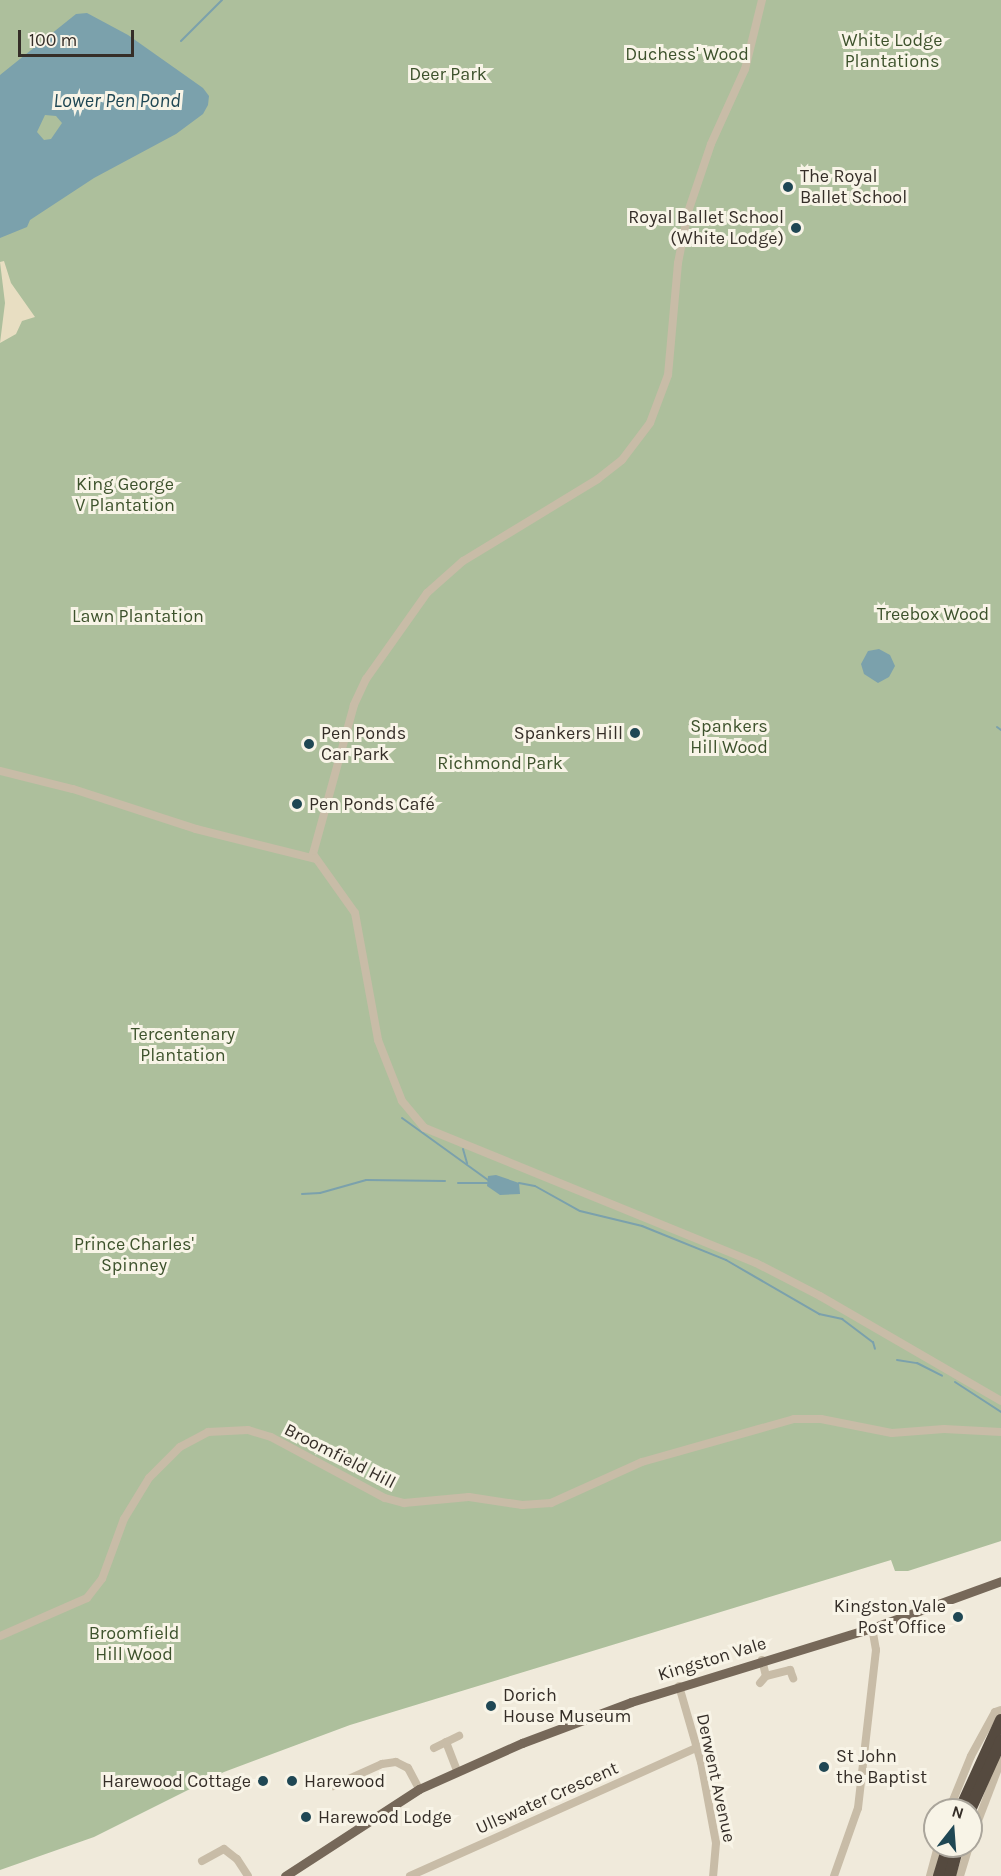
<!DOCTYPE html>
<html>
<head>
<meta charset="utf-8">
<style>
	body { margin:0 }
	#map { position:relative; width:1001px; height:1876px; overflow:hidden; background:#f0eadb; font-family:Karla,sans-serif }
	div>[style] { position:absolute }
	[style*='--x'] { left:calc(var(--x)*1px); top:calc(var(--y)*1px); width:calc(var(--w)*1px); rotate:calc(var(--a)*1deg) }
	.green>* { inset:0; background:#adbf9c }
	.plaza>* { inset:0; background:#e8dec2 }
	.water>* { inset:0; background:#7ba1ac }
	.stream>* { height:2px; margin:-1px; padding:0 1px; transform-origin:1px; border-radius:1px; background:#7ba1ac }
	.minor>* { height:8px; margin:-4px; padding:0 4px; transform-origin:4px; border-radius:4px; background:#c8bca7 }
	.major>* { height:9px; margin:-4.5px; padding:0 4.5px; transform-origin:4.5px; border-radius:4.5px; background:#766859 }
	.highway>* { height:12px; margin:-6px; padding:0 6px; transform-origin:6px; border-radius:6px; background:#554a3f }
	.dots>* { width:16px; height:16px; translate:-50% -50%; box-sizing:border-box; border:3px solid #f8f4e7; border-radius:50% }
	span { translate:-50% -50%; white-space:nowrap; text-align:center; line-height:1.15; -webkit-text-stroke:6px #f8f4e7; paint-order:stroke }
	.park-label { font-size:18px; color:#3d522c }
	.poi-label { font-size:18px; color:#352e28 }
	.left { translate:0 -50%; text-align:left }
	.right { translate:-100% -50%; text-align:right }
	.street-label { font-size:18px; color:#352e28 }
	.water-label { font-size:20px; color:#1f4754; font-style:italic }
	.north { position:absolute; left:923px; top:1798px; width:60px; height:60px; box-sizing:border-box; background:#f8f4e7; border:2px solid #aaa59b; border-radius:50%; rotate:17deg; font-size:16px; font-weight:700; line-height:24px; text-align:center; color:#352e28 }
	.north::after { content:''; display:block; margin:auto; width:21px; height:27px; background:#1f4754; clip-path:polygon(50% 0,100% 100%,50% 72%,0 100%) }
	.scale { position:absolute; left:18px; top:30px; width:116px; height:27px; box-sizing:border-box; border:3px solid #352e28; border-top:0; padding-left:8px; font-size:18px; line-height:21px; white-space:nowrap; color:#352e28; -webkit-text-stroke:4px #f8f4e7; paint-order:stroke }
</style>
</head>
<body>
<div id="map">
	<div class="green">
		<i style="clip-path:polygon(0 0,1001px 0,1001px 1541px,908px 1571px,895px 1571px,891px 1560px,350px 1725px,224px 1772px,94px 1837px,0 1870px)"></i>
	</div>
	<div class="plaza">
		<i style="clip-path:polygon(4px 261px,11px 283px,35px 317px,22px 321px,16px 334px,0 343px,5px 303px,0 262px)"></i>
	</div>
	<div class="water">
		<i style="clip-path:polygon(evenodd,87px 13px,128px 35px,203px 88px,209px 96px,208px 105px,203px 114px,176px 134px,94px 178px,30px 220px,27px 227px,0 238px,0 75px,76px 14px,87px 13px,45px 115px,56px 116px,62px 123px,51px 139px,44px 140px,37px 132px,45px 115px)"></i>
		<i style="clip-path:polygon(879px 649px,890px 655px,895px 666px,889px 677px,878px 683px,864px 674px,861px 664px,868px 651px)"></i>
		<i style="clip-path:polygon(496px 1175px,519px 1183px,520px 1194px,500px 1195px,487px 1186px,488px 1176px)"></i>
	</div>
	<div class="stream">
		<i style="--x:181;--y:41;--w:58;--a:-45"></i>
		<i style="--x:997;--y:727;--w:5;--a:37"></i>
		<i style="--x:402;--y:1118;--w:106;--a:35.8"></i>
		<i style="--x:463;--y:1149;--w:15;--a:74"></i>
		<i style="--x:458;--y:1183;--w:29;--a:0"></i>
		<i style="--x:519;--y:1183;--w:16;--a:11"></i>
		<i style="--x:535;--y:1186;--w:51;--a:29.1"></i>
		<i style="--x:580;--y:1211;--w:64;--a:13.6"></i>
		<i style="--x:642;--y:1226;--w:91;--a:22"></i>
		<i style="--x:726;--y:1260;--w:108;--a:30.1"></i>
		<i style="--x:819;--y:1314;--w:24;--a:12"></i>
		<i style="--x:842;--y:1319;--w:39;--a:37"></i>
		<i style="--x:873;--y:1342;--w:7;--a:74"></i>
		<i style="--x:302;--y:1194;--w:18;--a:-3"></i>
		<i style="--x:320;--y:1193;--w:48;--a:-15.8"></i>
		<i style="--x:366;--y:1180;--w:79;--a:0.7"></i>
		<i style="--x:897;--y:1360;--w:20;--a:9"></i>
		<i style="--x:917;--y:1363;--w:28;--a:27"></i>
		<i style="--x:955;--y:1382;--w:55;--a:33.1"></i>
	</div>
	<div class="minor">
		<i style="--x:762;--y:0;--w:71;--a:103.8"></i>
		<i style="--x:745;--y:69;--w:82;--a:114.4"></i>
		<i style="--x:711;--y:144;--w:72;--a:108.7"></i>
		<i style="--x:688;--y:212;--w:52;--a:101.1"></i>
		<i style="--x:678;--y:263;--w:112;--a:95.1"></i>
		<i style="--x:668;--y:375;--w:51;--a:110.6"></i>
		<i style="--x:650;--y:423;--w:46;--a:127.1"></i>
		<i style="--x:622;--y:460;--w:31;--a:142"></i>
		<i style="--x:598;--y:479;--w:158;--a:148.7"></i>
		<i style="--x:463;--y:561;--w:48;--a:138.4"></i>
		<i style="--x:427;--y:593;--w:105;--a:125.3"></i>
		<i style="--x:366;--y:679;--w:29;--a:115"></i>
		<i style="--x:354;--y:705;--w:155;--a:105.4"></i>
		<i style="--x:313;--y:854;--w:72;--a:54.6"></i>
		<i style="--x:355;--y:913;--w:129;--a:79.7"></i>
		<i style="--x:378;--y:1040;--w:66;--a:68.5"></i>
		<i style="--x:402;--y:1101;--w:35;--a:50"></i>
		<i style="--x:425;--y:1128;--w:357;--a:22.2"></i>
		<i style="--x:756;--y:1263;--w:72;--a:27.3"></i>
		<i style="--x:820;--y:1296;--w:209;--a:30.1"></i>
		<i style="--x:0;--y:771;--w:75;--a:13.9"></i>
		<i style="--x:73;--y:789;--w:129;--a:18"></i>
		<i style="--x:196;--y:829;--w:123;--a:14.1"></i>
		<i style="--x:0;--y:1636;--w:95;--a:-23.6"></i>
		<i style="--x:87;--y:1598;--w:24;--a:-52"></i>
		<i style="--x:102;--y:1579;--w:64;--a:-69.9"></i>
		<i style="--x:124;--y:1519;--w:48;--a:-58.6"></i>
		<i style="--x:149;--y:1478;--w:44;--a:-45"></i>
		<i style="--x:180;--y:1447;--w:32;--a:-28"></i>
		<i style="--x:208;--y:1432;--w:40;--a:-2.9"></i>
		<i style="--x:248;--y:1430;--w:24;--a:17"></i>
		<i style="--x:271;--y:1437;--w:129;--a:28.2"></i>
		<i style="--x:385;--y:1498;--w:20;--a:15"></i>
		<i style="--x:404;--y:1503;--w:65;--a:-5.3"></i>
		<i style="--x:469;--y:1497;--w:54;--a:8.6"></i>
		<i style="--x:522;--y:1505;--w:29;--a:-4"></i>
		<i style="--x:551;--y:1503;--w:100;--a:-24.3"></i>
		<i style="--x:642;--y:1462;--w:158;--a:-15.8"></i>
		<i style="--x:794;--y:1419;--w:27;--a:0"></i>
		<i style="--x:821;--y:1419;--w:72;--a:11.2"></i>
		<i style="--x:892;--y:1433;--w:52;--a:-4.4"></i>
		<i style="--x:944;--y:1429;--w:57;--a:3"></i>
		<i style="--x:762;--y:1660;--w:16;--a:76"></i>
		<i style="--x:766;--y:1676;--w:25;--a:-14"></i>
		<i style="--x:790;--y:1670;--w:9;--a:69"></i>
		<i style="--x:760;--y:1683;--w:9;--a:-49"></i>
		<i style="--x:679;--y:1686;--w:79;--a:73.9"></i>
		<i style="--x:701;--y:1762;--w:82;--a:79.5"></i>
		<i style="--x:716;--y:1843;--w:33;--a:95"></i>
		<i style="--x:446;--y:1742;--w:31;--a:69"></i>
		<i style="--x:434;--y:1748;--w:28;--a:-26"></i>
		<i style="--x:333;--y:1786;--w:54;--a:-24.2"></i>
		<i style="--x:382;--y:1764;--w:14;--a:-8"></i>
		<i style="--x:396;--y:1762;--w:13;--a:27"></i>
		<i style="--x:408;--y:1768;--w:24;--a:62"></i>
		<i style="--x:949;--y:1810;--w:58;--a:-67.8"></i>
		<i style="--x:971;--y:1756;--w:50;--a:-61.4"></i>
		<i style="--x:995;--y:1712;--w:6;--a:-18"></i>
		<i style="--x:971;--y:1839;--w:84;--a:-69"></i>
		<i style="--x:202;--y:1861;--w:25;--a:-29"></i>
		<i style="--x:224;--y:1849;--w:16;--a:38"></i>
		<i style="--x:237;--y:1859;--w:20;--a:57"></i>
		<i style="--x:410;--y:1876;--w:316;--a:-24.1"></i>
		<i style="--x:834;--y:1876;--w:72;--a:-70.6"></i>
		<i style="--x:858;--y:1808;--w:159;--a:-83.5"></i>
		<i style="--x:876;--y:1650;--w:22;--a:-100"></i>
		<i style="--x:930;--y:1876;--w:31;--a:-75"></i>
		<i style="--x:960;--y:1876;--w:31;--a:-73"></i>
	</div>
	<div class="major">
		<i style="--x:285;--y:1876;--w:160;--a:-33"></i>
		<i style="--x:419;--y:1789;--w:113;--a:-24.1"></i>
		<i style="--x:522;--y:1743;--w:116;--a:-20.6"></i>
		<i style="--x:631;--y:1702;--w:252;--a:-17.1"></i>
		<i style="--x:872;--y:1628;--w:137;--a:-20"></i>
	</div>
	<div class="highway">
		<i style="--x:960;--y:1810;--w:99;--a:-65.5"></i>
		<i style="--x:970;--y:1810;--w:76;--a:-65.8"></i>
		<i style="--x:939;--y:1876;--w:31;--a:-73"></i>
		<i style="--x:950;--y:1876;--w:31;--a:-75"></i>
	</div>
	<div class="dots">
		<i style="left:788px;top:187px;background:#1f4754"></i>
		<i style="left:796px;top:228px;background:#1f4754"></i>
		<i style="left:635px;top:733px;background:#1f4754"></i>
		<i style="left:309px;top:744px;background:#1f4754"></i>
		<i style="left:297px;top:804px;background:#1f4754"></i>
		<i style="left:958px;top:1617px;background:#1f4754"></i>
		<i style="left:491px;top:1706px;background:#1f4754"></i>
		<i style="left:824px;top:1767px;background:#1f4754"></i>
		<i style="left:263px;top:1781px;background:#1f4754"></i>
		<i style="left:292px;top:1781px;background:#1f4754"></i>
		<i style="left:306px;top:1817px;background:#1f4754"></i>
	</div>
	<div class="park-label">
		<span style="left:892px;top:51px">White Lodge<br>Plantations</span>
		<span style="left:687px;top:54px">Duchess' Wood</span>
		<span style="left:448px;top:74px">Deer Park</span>
		<span style="left:125px;top:495px">King George<br>V Plantation</span>
		<span style="left:933px;top:614px">Treebox Wood</span>
		<span style="left:138px;top:616px">Lawn Plantation</span>
		<span style="left:729px;top:737px">Spankers<br>Hill Wood</span>
		<span style="left:500px;top:763px">Richmond Park</span>
		<span style="left:183px;top:1045px">Tercentenary<br>Plantation</span>
		<span style="left:134px;top:1255px">Prince Charles'<br>Spinney</span>
		<span style="left:134px;top:1644px">Broomfield<br>Hill Wood</span>
	</div>
	<div class="poi-label">
		<span class="left" style="left:800px;top:187px">The Royal<br>Ballet School</span>
		<span class="right" style="left:784px;top:228px">Royal Ballet School<br>(White Lodge)</span>
		<span class="right" style="left:623px;top:733px">Spankers Hill</span>
		<span class="left" style="left:321px;top:744px">Pen Ponds<br>Car Park</span>
		<span class="left" style="left:309px;top:804px">Pen Ponds Café</span>
		<span class="right" style="left:946px;top:1617px">Kingston Vale<br>Post Office</span>
		<span class="left" style="left:503px;top:1706px">Dorich<br>House Museum</span>
		<span class="left" style="left:836px;top:1767px">St John<br>the Baptist</span>
		<span class="right" style="left:251px;top:1781px">Harewood Cottage</span>
		<span class="left" style="left:304px;top:1781px">Harewood</span>
		<span class="left" style="left:318px;top:1817px">Harewood Lodge</span>
	</div>
	<div class="street-label">
		<span style="left:340px;top:1456px;rotate:27deg">Broomfield Hill</span>
		<span style="left:712px;top:1659px;rotate:-17deg">Kingston Vale</span>
		<span style="left:716px;top:1778px;rotate:78deg">Derwent Avenue</span>
		<span style="left:547px;top:1798px;rotate:-24deg">Ullswater Crescent</span>
	</div>
	<div class="water-label">
		<span style="left:117px;top:100px">Lower Pen Pond</span>
	</div>
	<div class="north">N</div>
	<div class="scale">100 m</div>
</div>
</body>
</html>
